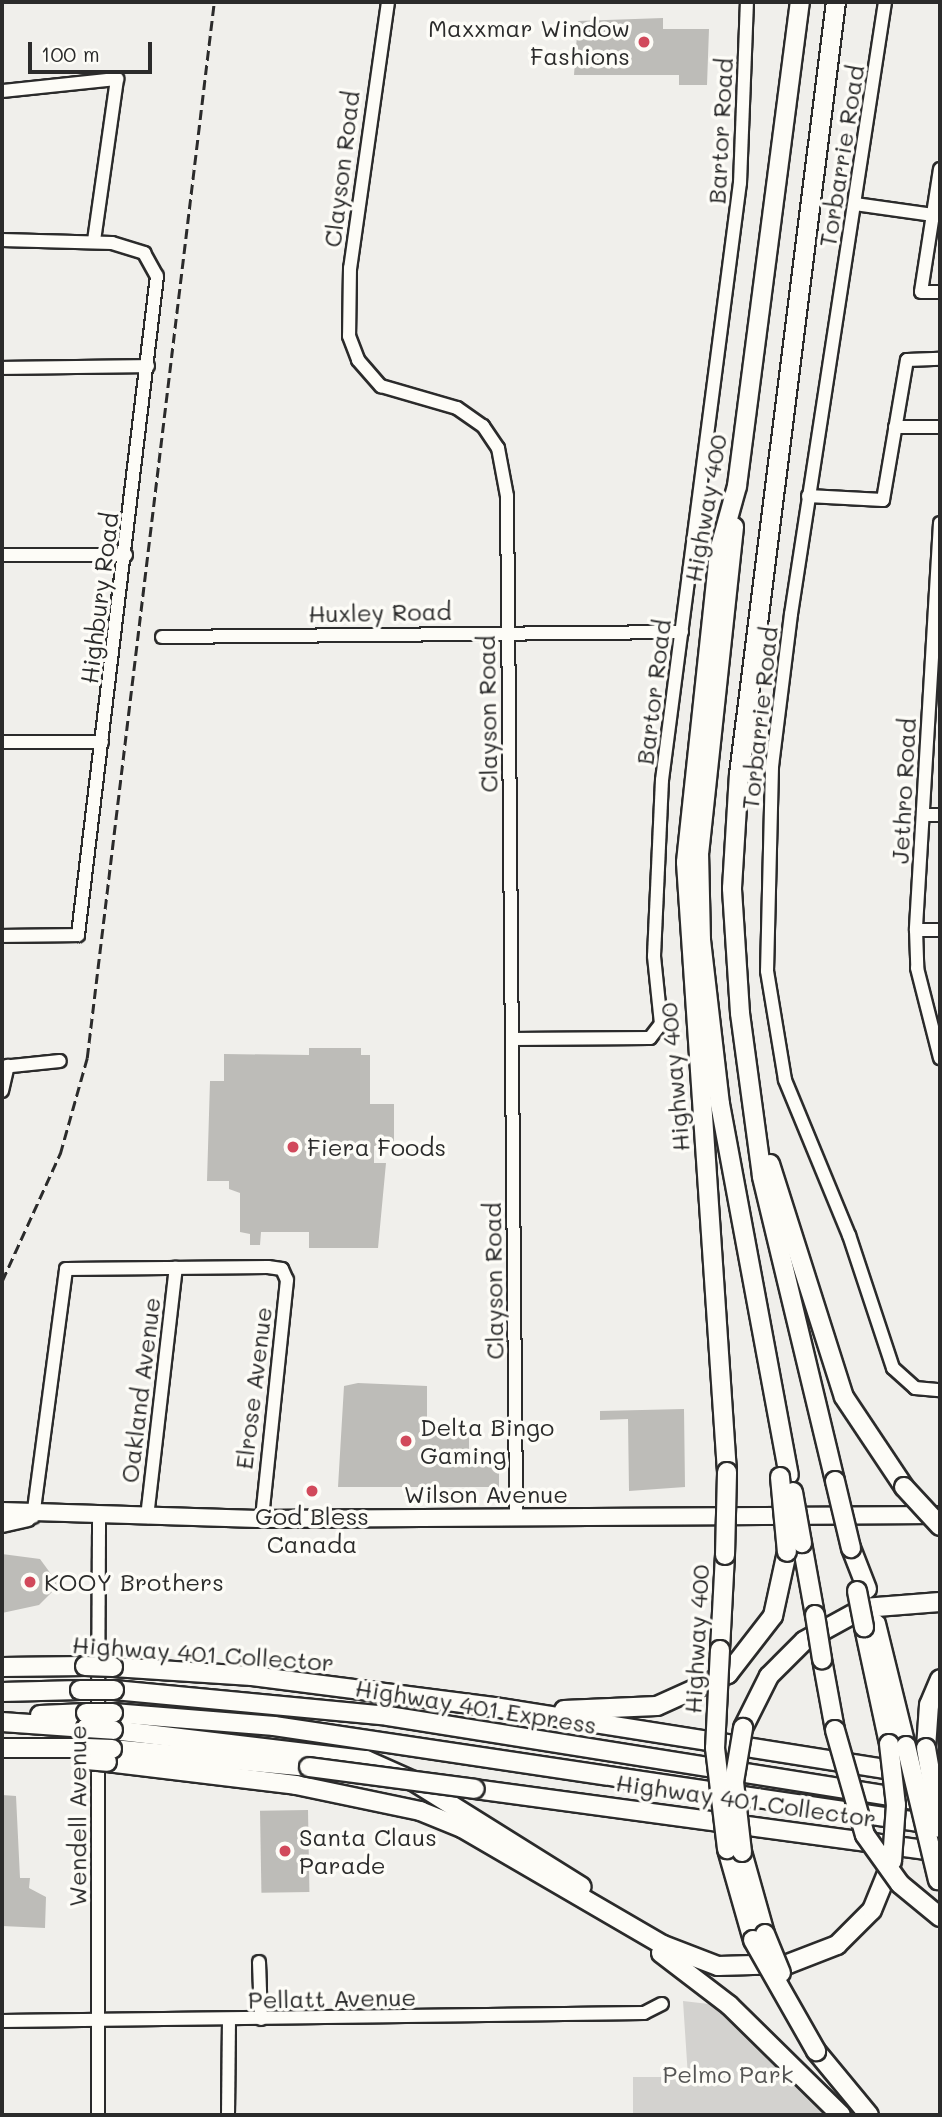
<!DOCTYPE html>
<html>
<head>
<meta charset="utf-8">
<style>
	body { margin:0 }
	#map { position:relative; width:942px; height:2117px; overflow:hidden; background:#f0efeb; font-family:Mali,sans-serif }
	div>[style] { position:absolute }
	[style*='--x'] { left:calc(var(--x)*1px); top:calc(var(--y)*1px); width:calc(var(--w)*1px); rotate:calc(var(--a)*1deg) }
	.green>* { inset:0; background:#d3d2cf }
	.building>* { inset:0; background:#bdbcb8; transform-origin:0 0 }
	.roads { filter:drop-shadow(2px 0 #2b2b2b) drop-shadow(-2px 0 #2b2b2b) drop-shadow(0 2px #2b2b2b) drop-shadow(0 -2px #2b2b2b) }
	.minor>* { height:12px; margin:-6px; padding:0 6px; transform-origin:6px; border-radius:6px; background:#fdfcf7 }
	.major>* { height:16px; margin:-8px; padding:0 8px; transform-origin:8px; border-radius:8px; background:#fdfcf7 }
	.highway>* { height:18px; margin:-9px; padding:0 9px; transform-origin:9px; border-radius:9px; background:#fdfcf7 }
	.rail>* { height:2.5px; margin-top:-1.25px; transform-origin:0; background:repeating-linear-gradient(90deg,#2b2b2b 0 10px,transparent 0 15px) }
	.bridges { filter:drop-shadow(2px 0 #2b2b2b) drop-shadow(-2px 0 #2b2b2b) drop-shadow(0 2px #2b2b2b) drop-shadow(0 -2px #2b2b2b) }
	.highway-bridge>* { height:18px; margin:-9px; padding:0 9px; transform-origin:9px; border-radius:9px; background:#fdfcf7 }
	.dots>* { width:19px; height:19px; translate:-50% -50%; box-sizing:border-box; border:4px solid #fdfcf7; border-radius:50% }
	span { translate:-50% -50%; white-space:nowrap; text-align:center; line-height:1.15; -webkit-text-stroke:7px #fdfcf7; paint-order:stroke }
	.poi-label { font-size:24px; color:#2b2b2b }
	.right { translate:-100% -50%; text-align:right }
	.left { translate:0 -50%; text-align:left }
	.street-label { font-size:24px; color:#2b2b2b }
	.park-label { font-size:24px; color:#555554 }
	.frame { position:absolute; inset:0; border:4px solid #2b2b2b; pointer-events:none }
	.scale { position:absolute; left:28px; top:42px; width:124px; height:32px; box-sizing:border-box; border:4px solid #2b2b2b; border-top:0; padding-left:9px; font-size:21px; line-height:24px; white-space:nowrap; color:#2b2b2b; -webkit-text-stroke:5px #fdfcf7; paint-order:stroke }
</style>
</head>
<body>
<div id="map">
	<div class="green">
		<i style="clip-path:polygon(683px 2001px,717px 2005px,830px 2115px,633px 2115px,633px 2077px,688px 2077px)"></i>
	</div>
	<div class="building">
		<i style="clip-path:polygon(663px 18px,663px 29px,709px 29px,707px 85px,679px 85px,679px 75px,574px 75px,578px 21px)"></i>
		<i style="clip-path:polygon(309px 1048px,361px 1048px,361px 1055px,370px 1055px,370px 1104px,394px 1104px,394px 1146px,374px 1146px,374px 1163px,386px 1163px,378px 1248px,309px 1248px,309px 1232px,261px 1232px,260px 1245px,250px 1245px,250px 1234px,240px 1232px,240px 1193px,229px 1189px,229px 1181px,207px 1181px,210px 1081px,224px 1081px,224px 1054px,309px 1055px)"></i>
		<i style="clip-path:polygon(358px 1383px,427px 1386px,427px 1429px,469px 1429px,469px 1461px,499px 1461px,499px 1487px,338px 1487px,344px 1386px)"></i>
		<i style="clip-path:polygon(684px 1409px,685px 1487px,629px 1491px,628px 1419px,600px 1420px,600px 1411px)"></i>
		<i style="clip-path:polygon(2px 1554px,40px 1559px,59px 1585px,39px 1605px,2px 1613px)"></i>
		<i style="clip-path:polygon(2px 1795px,16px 1796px,20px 1878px,30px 1878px,29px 1888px,46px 1897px,45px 1928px,2px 1926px)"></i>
		<i style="left:308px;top:1810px;width:82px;height:48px;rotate:89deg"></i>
	</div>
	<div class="roads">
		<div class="minor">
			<i style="--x:388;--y:2;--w:269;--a:98.1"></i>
			<i style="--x:350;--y:268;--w:68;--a:90.8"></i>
			<i style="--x:349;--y:336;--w:26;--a:69"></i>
			<i style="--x:358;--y:360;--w:35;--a:49"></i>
			<i style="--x:381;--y:386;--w:79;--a:16.1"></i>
			<i style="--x:457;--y:408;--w:32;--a:35"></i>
			<i style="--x:483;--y:426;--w:27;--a:56"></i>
			<i style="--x:498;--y:448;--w:49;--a:79.4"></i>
			<i style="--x:507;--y:496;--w:1021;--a:89.49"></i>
			<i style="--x:885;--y:2;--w:619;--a:98.73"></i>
			<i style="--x:791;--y:614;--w:154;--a:97.1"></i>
			<i style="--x:772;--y:767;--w:204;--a:91.4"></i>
			<i style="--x:767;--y:971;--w:110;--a:80.6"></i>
			<i style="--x:785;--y:1080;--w:168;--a:67.6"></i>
			<i style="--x:849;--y:1235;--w:140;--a:71.7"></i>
			<i style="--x:893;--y:1368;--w:30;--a:42"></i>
			<i style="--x:915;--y:1388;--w:25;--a:5"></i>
			<i style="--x:2;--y:91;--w:116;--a:-6"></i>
			<i style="--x:117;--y:79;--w:163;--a:98.1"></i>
			<i style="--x:940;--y:169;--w:124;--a:98.8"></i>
			<i style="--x:921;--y:292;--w:19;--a:0"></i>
			<i style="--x:855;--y:204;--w:86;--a:8"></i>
			<i style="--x:2;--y:240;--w:110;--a:1.6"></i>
			<i style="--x:112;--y:243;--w:34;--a:17"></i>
			<i style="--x:144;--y:253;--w:26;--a:61"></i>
			<i style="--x:157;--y:276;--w:664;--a:96.84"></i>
			<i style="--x:78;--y:935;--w:76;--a:179.2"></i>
			<i style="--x:2;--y:368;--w:146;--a:-0.8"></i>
			<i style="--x:895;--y:427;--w:45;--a:0"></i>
			<i style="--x:808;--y:496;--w:75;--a:3.1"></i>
			<i style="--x:883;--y:500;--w:142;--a:-80.3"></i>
			<i style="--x:907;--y:360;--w:33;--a:-2"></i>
			<i style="--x:940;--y:523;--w:408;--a:93.4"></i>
			<i style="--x:916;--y:930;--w:38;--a:88"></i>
			<i style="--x:917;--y:968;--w:93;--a:75.7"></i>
			<i style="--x:2;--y:555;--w:124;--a:0"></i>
			<i style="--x:162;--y:637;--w:520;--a:-0.55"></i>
			<i style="--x:2;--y:742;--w:100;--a:0"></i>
			<i style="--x:923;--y:815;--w:17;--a:0"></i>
			<i style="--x:916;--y:930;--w:24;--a:0"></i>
			<i style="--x:512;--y:1039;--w:138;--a:-0.4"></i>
			<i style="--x:650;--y:1038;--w:18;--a:-52"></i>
			<i style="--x:661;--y:1024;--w:68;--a:-95.9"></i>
			<i style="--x:654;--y:956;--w:176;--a:-87.4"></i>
			<i style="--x:662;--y:780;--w:602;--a:-82.56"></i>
			<i style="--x:740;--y:183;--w:181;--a:-87.8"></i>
			<i style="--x:2;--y:1067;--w:58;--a:-5.9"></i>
			<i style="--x:2;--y:1091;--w:26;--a:-77"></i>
			<i style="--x:33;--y:1517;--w:250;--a:-82.4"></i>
			<i style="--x:66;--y:1269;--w:202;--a:-0.6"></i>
			<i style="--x:268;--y:1267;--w:14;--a:8"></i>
			<i style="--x:282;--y:1269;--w:12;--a:66"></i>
			<i style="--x:287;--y:1280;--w:240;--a:96"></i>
			<i style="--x:147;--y:1517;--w:251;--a:-83.4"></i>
			<i style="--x:98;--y:1720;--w:203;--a:-89.7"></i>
			<i style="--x:259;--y:1962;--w:57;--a:88"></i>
			<i style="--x:2;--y:2021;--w:642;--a:-0.71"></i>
			<i style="--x:644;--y:2013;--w:20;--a:-27"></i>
			<i style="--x:98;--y:2115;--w:359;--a:-90"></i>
			<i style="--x:228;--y:2115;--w:93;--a:-89.4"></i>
		</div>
		<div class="major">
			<i style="--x:2;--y:1511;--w:256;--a:1.8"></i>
			<i style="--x:258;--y:1519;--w:679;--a:-0.34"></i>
			<i style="--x:2;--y:1524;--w:26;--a:-13"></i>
		</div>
		<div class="highway">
			<i style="--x:734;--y:527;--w:327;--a:96.1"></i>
			<i style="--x:699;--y:852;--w:88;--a:88.7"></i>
			<i style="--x:701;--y:940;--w:165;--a:83.4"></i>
			<i style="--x:720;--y:1104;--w:377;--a:79.5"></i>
			<i style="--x:770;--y:1164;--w:244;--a:72.4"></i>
			<i style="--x:844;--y:1397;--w:108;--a:56.3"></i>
			<i style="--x:727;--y:1472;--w:611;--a:-93.85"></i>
			<i style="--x:686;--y:862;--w:313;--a:-83.9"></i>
			<i style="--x:719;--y:551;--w:67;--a:-74.5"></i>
			<i style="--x:737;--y:486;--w:488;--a:-82.6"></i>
			<i style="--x:835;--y:1481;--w:314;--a:-103.5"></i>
			<i style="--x:762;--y:1176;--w:164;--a:-97.7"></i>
			<i style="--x:740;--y:1013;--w:125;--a:-93.7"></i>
			<i style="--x:732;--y:888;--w:113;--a:-86.5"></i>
			<i style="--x:739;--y:775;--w:779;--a:-82.85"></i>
			<i style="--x:802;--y:1543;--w:73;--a:79.8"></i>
			<i style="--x:851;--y:1548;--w:44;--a:68.7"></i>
			<i style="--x:876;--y:1624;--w:126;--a:76.2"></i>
			<i style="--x:864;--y:1627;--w:120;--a:77.9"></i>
			<i style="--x:720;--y:1650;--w:95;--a:-87"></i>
			<i style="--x:822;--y:1659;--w:72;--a:79.6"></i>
			<i style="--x:2;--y:1667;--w:83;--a:-0.7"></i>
			<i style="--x:113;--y:1667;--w:139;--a:3.7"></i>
			<i style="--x:252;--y:1676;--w:244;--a:7.3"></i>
			<i style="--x:494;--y:1707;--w:452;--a:9"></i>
			<i style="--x:114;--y:1690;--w:275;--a:5.4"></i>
			<i style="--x:388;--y:1716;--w:552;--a:9.07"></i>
			<i style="--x:2;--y:1692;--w:78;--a:-1.5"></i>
			<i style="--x:564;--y:1710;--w:93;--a:-2.5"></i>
			<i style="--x:657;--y:1706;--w:78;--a:-24.3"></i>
			<i style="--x:728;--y:1674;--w:73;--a:-52.2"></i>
			<i style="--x:773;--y:1616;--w:66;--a:-77.7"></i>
			<i style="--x:113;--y:1713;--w:162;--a:4.6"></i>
			<i style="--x:274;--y:1726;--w:671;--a:8.48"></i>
			<i style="--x:40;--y:1715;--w:46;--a:-2.5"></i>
			<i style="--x:2;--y:1722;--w:84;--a:4.1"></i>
			<i style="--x:743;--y:1728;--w:58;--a:-63.4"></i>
			<i style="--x:769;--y:1676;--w:49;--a:-45"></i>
			<i style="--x:804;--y:1641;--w:68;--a:-28.8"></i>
			<i style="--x:864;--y:1608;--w:76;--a:-4.5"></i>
			<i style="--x:113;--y:1730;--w:255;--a:6.8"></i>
			<i style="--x:366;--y:1760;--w:51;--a:24.1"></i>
			<i style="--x:413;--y:1781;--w:199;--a:32.1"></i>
			<i style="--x:2;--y:1748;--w:85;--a:0"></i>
			<i style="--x:926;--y:1748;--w:43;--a:-86"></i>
			<i style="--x:929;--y:1705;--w:28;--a:-67"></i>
			<i style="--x:112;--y:1749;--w:198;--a:5.2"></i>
			<i style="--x:107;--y:1762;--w:190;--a:6.9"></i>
			<i style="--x:296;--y:1785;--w:127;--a:11.8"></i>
			<i style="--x:420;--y:1811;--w:45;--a:22"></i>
			<i style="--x:462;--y:1828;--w:233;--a:30.2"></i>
			<i style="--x:663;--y:1945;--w:59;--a:20.9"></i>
			<i style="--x:718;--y:1966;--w:70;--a:-1.6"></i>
			<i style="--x:788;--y:1964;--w:53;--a:-21.2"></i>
			<i style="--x:837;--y:1945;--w:49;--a:-45"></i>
			<i style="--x:872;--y:1910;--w:53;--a:-67.8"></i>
			<i style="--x:475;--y:1789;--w:469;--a:7.7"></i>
			<i style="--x:727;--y:1849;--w:95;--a:74.1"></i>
			<i style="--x:742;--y:1852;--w:85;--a:74.3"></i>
			<i style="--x:661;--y:1953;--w:86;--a:37.4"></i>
			<i style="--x:729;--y:2005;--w:157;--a:44.5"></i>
			<i style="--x:816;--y:2051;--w:83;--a:50.4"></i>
		</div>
	</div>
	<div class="rail">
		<i style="--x:2;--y:1281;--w:140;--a:-65.5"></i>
		<i style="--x:60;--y:1154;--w:100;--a:-74.3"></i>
		<i style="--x:87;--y:1058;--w:1064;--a:-83.14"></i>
	</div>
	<div class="bridges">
		<div class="highway-bridge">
			<i style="--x:780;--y:1477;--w:75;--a:84.7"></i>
			<i style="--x:835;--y:1481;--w:69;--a:76.6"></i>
			<i style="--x:904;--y:1487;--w:53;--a:47.3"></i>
			<i style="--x:793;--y:1492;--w:52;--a:80"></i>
			<i style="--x:725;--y:1555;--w:83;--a:-88.6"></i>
			<i style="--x:857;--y:1591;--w:37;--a:79"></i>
			<i style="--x:815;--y:1615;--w:45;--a:81"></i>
			<i style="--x:720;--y:1650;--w:98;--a:92.9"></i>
			<i style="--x:715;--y:1748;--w:102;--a:83.2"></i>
			<i style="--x:85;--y:1666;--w:28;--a:2"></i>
			<i style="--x:80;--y:1690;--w:34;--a:0"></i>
			<i style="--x:86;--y:1713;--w:27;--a:0"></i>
			<i style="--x:86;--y:1728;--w:27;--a:4"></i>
			<i style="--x:835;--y:1730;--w:109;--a:74.1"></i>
			<i style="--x:865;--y:1835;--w:60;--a:54.5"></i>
			<i style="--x:900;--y:1884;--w:52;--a:39.5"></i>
			<i style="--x:889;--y:1744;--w:61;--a:83.5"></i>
			<i style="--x:896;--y:1805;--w:56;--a:94.1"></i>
			<i style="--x:906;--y:1746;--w:138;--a:76.6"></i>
			<i style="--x:87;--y:1748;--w:25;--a:2"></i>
			<i style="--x:926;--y:1748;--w:81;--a:80.1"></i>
			<i style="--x:86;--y:1760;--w:21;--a:5"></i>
			<i style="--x:309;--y:1767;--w:167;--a:7.5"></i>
			<i style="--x:742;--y:1852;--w:70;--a:-96.5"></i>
			<i style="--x:734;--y:1782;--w:55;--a:-80.5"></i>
			<i style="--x:765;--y:1934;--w:42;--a:67.7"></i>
			<i style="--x:753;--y:1940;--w:128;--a:60.4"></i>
		</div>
	</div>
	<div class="dots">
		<i style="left:644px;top:42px;background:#d1495b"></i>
		<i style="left:293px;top:1147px;background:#d1495b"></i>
		<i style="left:406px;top:1441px;background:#d1495b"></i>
		<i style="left:312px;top:1491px;background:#d1495b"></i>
		<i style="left:30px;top:1582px;background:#d1495b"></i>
		<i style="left:285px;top:1851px;background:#d1495b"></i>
	</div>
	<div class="poi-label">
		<span class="right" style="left:630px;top:42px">Maxxmar Window<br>Fashions</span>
		<span class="left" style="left:307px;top:1147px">Fiera Foods</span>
		<span class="left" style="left:420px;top:1441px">Delta Bingo<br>Gaming</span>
		<span style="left:312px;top:1530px">God Bless<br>Canada</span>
		<span class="left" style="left:44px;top:1582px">KOOY Brothers</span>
		<span class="left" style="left:299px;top:1851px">Santa Claus<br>Parade</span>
	</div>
	<div class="street-label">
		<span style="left:720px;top:131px;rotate:-87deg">Bartor Road</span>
		<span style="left:841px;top:156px;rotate:-81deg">Torbarrie Road</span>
		<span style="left:341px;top:169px;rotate:-83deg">Clayson Road</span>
		<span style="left:705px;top:508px;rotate:-80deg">Highway 400</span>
		<span style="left:99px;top:598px;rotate:-83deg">Highbury Road</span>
		<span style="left:380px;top:612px;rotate:-1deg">Huxley Road</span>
		<span style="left:653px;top:692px;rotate:-83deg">Bartor Road</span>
		<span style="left:487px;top:714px;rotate:-91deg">Clayson Road</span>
		<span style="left:759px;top:718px;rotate:-84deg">Torbarrie Road</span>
		<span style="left:903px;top:791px;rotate:-87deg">Jethro Road</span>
		<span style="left:674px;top:1077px;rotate:-95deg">Highway 400</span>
		<span style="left:493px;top:1281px;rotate:-91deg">Clayson Road</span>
		<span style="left:253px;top:1388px;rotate:-83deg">Elrose Avenue</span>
		<span style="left:140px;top:1390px;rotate:-83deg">Oakland Avenue</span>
		<span style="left:486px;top:1494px">Wilson Avenue</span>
		<span style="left:696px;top:1639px;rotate:-87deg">Highway 400</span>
		<span style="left:203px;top:1653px;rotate:4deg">Highway 401 Collector</span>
		<span style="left:476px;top:1706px;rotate:9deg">Highway 401 Express</span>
		<span style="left:746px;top:1800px;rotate:8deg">Highway 401 Collector</span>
		<span style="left:77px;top:1816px;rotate:-90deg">Wendell Avenue</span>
		<span style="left:332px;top:1998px;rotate:-1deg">Pellatt Avenue</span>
	</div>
	<div class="park-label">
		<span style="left:728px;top:2074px">Pelmo Park</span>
	</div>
	<div class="frame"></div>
	<div class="scale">100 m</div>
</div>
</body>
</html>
